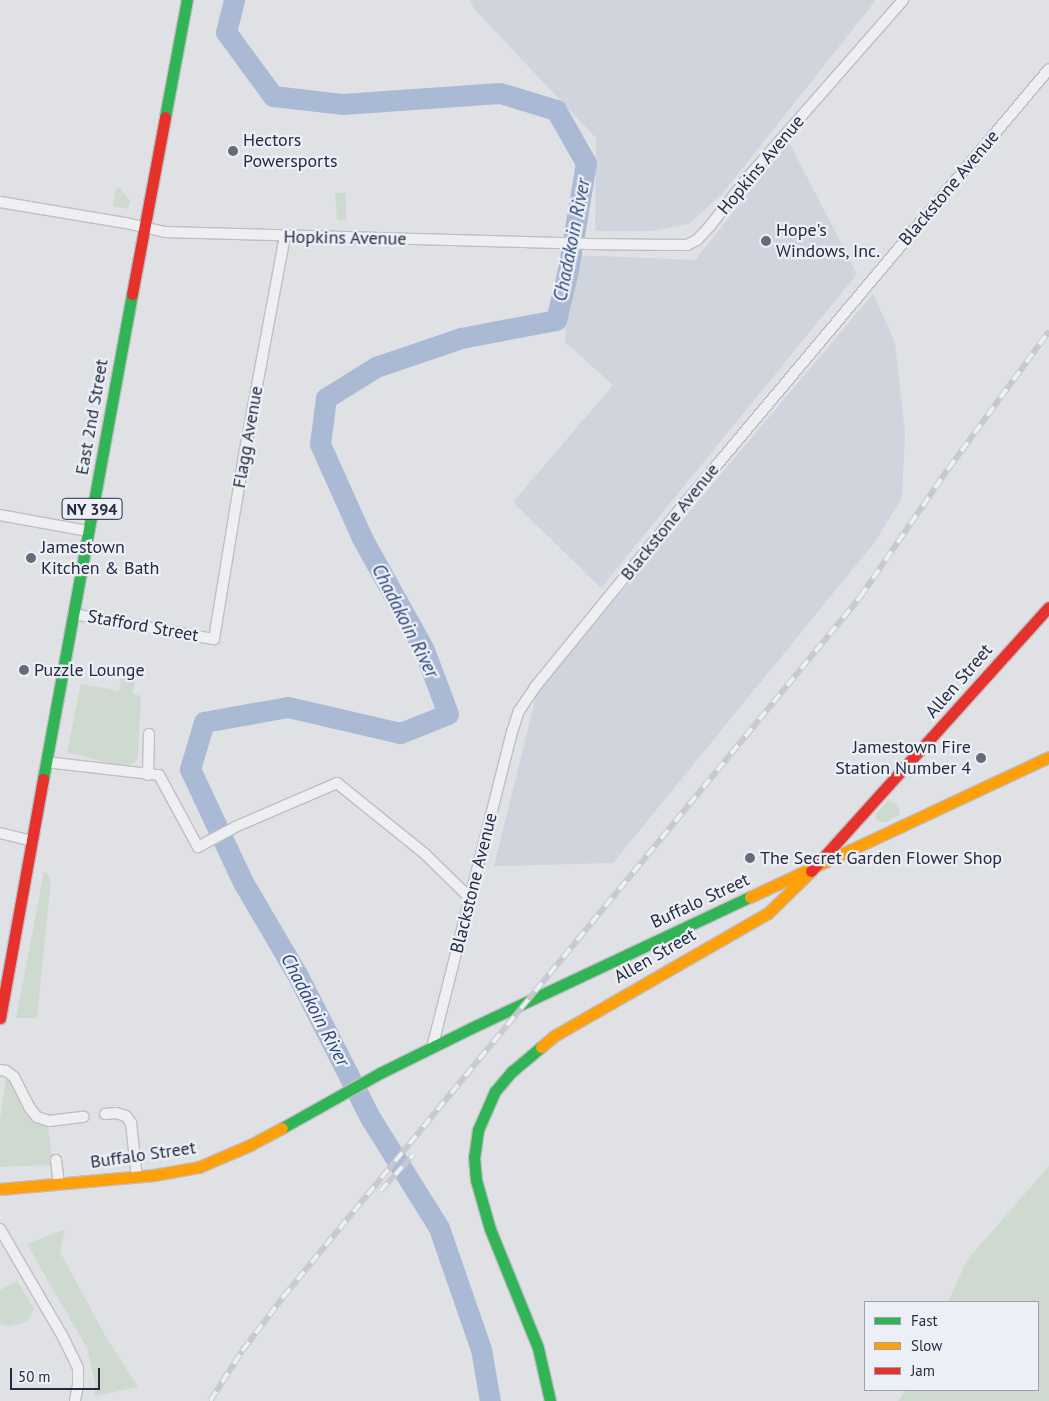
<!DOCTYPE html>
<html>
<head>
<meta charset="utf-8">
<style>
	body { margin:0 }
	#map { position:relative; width:1049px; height:1401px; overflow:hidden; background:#e0e1e5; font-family:"PT Sans",sans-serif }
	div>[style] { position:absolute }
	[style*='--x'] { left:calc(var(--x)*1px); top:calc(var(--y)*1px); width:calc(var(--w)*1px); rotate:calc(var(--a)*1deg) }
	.built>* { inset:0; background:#d0d4dc }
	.green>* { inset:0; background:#ced9cf }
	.river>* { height:21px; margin:-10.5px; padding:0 10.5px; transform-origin:10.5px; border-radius:10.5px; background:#abbad4 }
	.roads { filter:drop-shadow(1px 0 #bebfc3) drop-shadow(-1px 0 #bebfc3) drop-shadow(0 1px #bebfc3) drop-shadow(0 -1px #bebfc3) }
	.street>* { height:10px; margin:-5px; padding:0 5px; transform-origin:5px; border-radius:5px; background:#efeff2 }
	.fast>* { height:11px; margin:-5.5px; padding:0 5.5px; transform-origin:5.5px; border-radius:5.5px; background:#30b455 }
	.slow>* { height:11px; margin:-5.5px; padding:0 5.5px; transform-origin:5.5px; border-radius:5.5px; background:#ff9f0a }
	.jam>* { height:11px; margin:-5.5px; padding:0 5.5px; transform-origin:5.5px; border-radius:5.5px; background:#e5322d }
	.rail>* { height:5.5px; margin-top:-2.75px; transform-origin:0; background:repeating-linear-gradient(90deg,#eceff6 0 11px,#c8c9cd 0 22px); box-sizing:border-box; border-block:1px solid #c8c9cd }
	.dots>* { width:14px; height:14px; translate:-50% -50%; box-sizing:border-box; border:2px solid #eceff6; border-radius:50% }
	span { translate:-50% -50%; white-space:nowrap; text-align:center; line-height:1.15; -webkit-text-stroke:4.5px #eceff6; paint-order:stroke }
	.shield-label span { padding:1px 4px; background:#eceff6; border:1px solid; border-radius:4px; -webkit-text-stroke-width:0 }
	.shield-label { font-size:16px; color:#252c40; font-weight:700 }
	.poi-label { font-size:18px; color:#252c40 }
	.left { translate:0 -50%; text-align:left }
	.right { translate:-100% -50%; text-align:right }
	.street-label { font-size:18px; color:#252c40 }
	.water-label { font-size:19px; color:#2b4677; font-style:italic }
	.legend { position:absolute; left:864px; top:1301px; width:175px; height:90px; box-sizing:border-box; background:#eceff6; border:1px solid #9ca1ad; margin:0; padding:6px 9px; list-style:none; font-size:15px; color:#252c40 }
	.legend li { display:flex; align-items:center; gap:10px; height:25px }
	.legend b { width:25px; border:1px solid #9ca1ad }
	.scale { position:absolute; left:10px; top:1368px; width:90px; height:22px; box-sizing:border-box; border:2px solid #252c40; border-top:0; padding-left:6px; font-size:15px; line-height:18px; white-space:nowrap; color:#252c40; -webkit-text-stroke:4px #eceff6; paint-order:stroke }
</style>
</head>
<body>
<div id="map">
	<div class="built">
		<i style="clip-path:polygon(469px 0,876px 0,723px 193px,689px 224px,651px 231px,595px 231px,596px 138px,475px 10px)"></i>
		<i style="clip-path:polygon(789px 142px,857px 274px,601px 588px,513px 502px,613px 385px,565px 342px,571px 255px,695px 260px)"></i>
		<i style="clip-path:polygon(873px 294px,895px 342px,905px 433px,902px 498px,874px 543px,613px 863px,494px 866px,537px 692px)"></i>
	</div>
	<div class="green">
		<i style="clip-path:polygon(119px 188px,130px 200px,128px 209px,113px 206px,116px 189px)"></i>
		<i style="clip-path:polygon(335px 193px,346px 193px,346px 221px,337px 220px)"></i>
		<i style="clip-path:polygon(121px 674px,135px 679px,133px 694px,141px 696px,138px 758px,134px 763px,124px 767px,67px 752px,81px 684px,119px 691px)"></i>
		<i style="clip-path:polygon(889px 799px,899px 806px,900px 814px,886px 822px,880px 822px,876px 819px,876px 814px)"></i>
		<i style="clip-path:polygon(44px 872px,47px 873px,51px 880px,37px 1018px,16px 1018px)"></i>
		<i style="clip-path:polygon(6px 1078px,14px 1085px,26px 1114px,34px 1122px,48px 1126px,53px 1165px,0 1167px,0 1119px)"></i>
		<i style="clip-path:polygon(1049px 1166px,1049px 1401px,898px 1401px,906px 1390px,1038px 1390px,1038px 1302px,948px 1302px,967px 1260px)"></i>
		<i style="clip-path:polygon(65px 1229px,60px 1252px,106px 1337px,138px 1387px,94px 1396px,95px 1383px,87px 1348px,27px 1244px)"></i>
		<i style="clip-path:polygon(17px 1281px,34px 1309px,27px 1322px,9px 1326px,0 1324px,0 1290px)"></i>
	</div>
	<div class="river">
		<i style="--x:234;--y:0;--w:33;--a:104"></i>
		<i style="--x:226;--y:32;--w:79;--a:53.7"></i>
		<i style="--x:273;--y:96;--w:69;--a:6.6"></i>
		<i style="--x:342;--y:104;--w:158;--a:-4"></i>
		<i style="--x:500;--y:93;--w:59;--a:16.9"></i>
		<i style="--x:556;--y:110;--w:61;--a:60.5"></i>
		<i style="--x:586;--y:163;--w:109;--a:99.5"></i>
		<i style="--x:568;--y:270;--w:51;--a:103.5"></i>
		<i style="--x:556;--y:320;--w:97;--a:169.3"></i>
		<i style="--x:461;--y:338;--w:90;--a:161.2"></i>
		<i style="--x:376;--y:367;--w:59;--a:148.2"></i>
		<i style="--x:326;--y:398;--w:46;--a:97.4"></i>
		<i style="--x:320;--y:444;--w:103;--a:65.9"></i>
		<i style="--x:362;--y:538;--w:128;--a:61"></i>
		<i style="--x:424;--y:650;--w:68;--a:69.4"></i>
		<i style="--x:448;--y:714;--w:52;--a:158.4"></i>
		<i style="--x:400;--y:733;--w:115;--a:-166.9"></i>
		<i style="--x:288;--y:707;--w:85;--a:169.9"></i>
		<i style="--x:204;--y:722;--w:49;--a:106.6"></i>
		<i style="--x:190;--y:769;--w:125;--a:64.9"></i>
		<i style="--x:243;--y:882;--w:109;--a:59.7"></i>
		<i style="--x:298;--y:976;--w:161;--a:63"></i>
		<i style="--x:371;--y:1119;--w:128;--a:58"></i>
		<i style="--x:439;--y:1228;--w:128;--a:70.9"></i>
		<i style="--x:481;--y:1349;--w:53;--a:80.2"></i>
	</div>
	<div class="roads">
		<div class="street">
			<i style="--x:0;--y:202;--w:128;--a:9.5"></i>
			<i style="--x:126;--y:223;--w:40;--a:13"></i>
			<i style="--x:165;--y:232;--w:421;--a:1.6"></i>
			<i style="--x:586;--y:244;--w:101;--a:0.6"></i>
			<i style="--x:687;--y:245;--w:11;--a:-27"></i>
			<i style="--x:697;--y:240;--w:19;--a:-47"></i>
			<i style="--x:710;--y:226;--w:63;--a:-52"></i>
			<i style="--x:749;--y:176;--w:234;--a:-48.8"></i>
			<i style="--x:0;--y:515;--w:89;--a:10.3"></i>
			<i style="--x:73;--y:614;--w:143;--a:10.1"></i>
			<i style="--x:214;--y:639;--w:186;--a:-80.7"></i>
			<i style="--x:244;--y:455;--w:223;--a:-79.4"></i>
			<i style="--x:46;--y:762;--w:114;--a:6.6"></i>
			<i style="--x:159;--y:775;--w:82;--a:61.6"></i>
			<i style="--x:198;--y:847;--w:42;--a:-28.4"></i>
			<i style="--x:235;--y:827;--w:111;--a:-23.3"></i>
			<i style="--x:337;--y:783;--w:113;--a:38.9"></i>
			<i style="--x:425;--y:854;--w:63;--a:44.4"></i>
			<i style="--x:148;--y:775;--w:41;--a:-88.6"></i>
			<i style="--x:0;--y:833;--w:33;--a:14"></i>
			<i style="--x:432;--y:1048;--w:326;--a:-75.8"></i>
			<i style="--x:512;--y:732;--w:22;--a:-72"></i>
			<i style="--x:519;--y:711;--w:29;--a:-56"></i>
			<i style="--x:535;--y:687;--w:237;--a:-50.8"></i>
			<i style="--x:685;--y:503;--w:566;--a:-50.01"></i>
			<i style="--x:0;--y:1070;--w:6;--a:9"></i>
			<i style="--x:6;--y:1071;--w:10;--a:37"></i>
			<i style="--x:14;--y:1077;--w:34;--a:63"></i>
			<i style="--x:29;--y:1107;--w:13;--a:51"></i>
			<i style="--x:37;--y:1117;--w:13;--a:18"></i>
			<i style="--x:49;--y:1121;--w:35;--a:-7"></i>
			<i style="--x:105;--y:1114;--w:11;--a:-5"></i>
			<i style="--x:116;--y:1113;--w:10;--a:17"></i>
			<i style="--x:126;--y:1116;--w:9;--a:54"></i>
			<i style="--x:131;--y:1123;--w:54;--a:83.7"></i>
			<i style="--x:56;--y:1160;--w:24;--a:83"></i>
			<i style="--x:0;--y:1229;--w:123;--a:59.7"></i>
			<i style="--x:62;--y:1335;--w:37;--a:64"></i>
			<i style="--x:78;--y:1368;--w:17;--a:90"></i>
			<i style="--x:78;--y:1385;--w:16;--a:101"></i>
		</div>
		<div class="fast">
			<i style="--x:165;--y:117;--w:119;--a:-79.4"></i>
			<i style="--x:43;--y:779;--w:493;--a:-79.6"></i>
			<i style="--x:541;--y:1047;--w:38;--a:140"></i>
			<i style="--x:512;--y:1071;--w:26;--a:130"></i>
			<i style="--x:495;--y:1091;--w:43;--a:113.6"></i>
			<i style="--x:478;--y:1130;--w:27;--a:98"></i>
			<i style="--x:474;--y:1157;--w:23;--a:85"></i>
			<i style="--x:476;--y:1180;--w:51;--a:74.1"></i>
			<i style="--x:490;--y:1229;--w:128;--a:68"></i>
			<i style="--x:538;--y:1348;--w:54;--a:77.2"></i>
			<i style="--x:282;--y:1128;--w:112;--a:-29.3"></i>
			<i style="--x:380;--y:1073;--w:102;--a:-26.3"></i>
			<i style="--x:471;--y:1028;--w:308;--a:-25.2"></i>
		</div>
		<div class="slow">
			<i style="--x:750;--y:897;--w:330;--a:-25.1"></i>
			<i style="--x:541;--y:1047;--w:17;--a:-40"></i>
			<i style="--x:554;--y:1036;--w:247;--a:-29.9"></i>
			<i style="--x:768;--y:913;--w:60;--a:-44.3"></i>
			<i style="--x:0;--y:1189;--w:155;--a:-5.2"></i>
			<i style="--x:154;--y:1175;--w:46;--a:-10.1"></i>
			<i style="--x:199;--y:1167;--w:56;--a:-23.3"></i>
			<i style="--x:250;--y:1145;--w:36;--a:-28"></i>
		</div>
		<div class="jam">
			<i style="--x:132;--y:294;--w:180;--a:-79.4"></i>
			<i style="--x:811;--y:871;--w:355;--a:-48"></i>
			<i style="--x:0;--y:1018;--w:243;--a:-79.8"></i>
		</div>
	</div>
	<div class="rail">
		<i style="--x:380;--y:1191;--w:49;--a:-47.5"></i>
		<i style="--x:210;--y:1401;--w:59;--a:-57.4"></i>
		<i style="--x:242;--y:1351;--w:68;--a:-52.8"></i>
		<i style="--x:283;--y:1297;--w:907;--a:-50.5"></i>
		<i style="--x:860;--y:597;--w:155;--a:-55.5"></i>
		<i style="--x:948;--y:469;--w:171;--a:-53.8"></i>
	</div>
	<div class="dots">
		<i style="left:233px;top:151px;background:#666b7a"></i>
		<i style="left:766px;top:241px;background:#666b7a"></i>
		<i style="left:31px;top:558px;background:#666b7a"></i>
		<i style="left:24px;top:670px;background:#666b7a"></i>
		<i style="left:981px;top:758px;background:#666b7a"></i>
		<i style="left:750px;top:858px;background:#666b7a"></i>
	</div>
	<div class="shield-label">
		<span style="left:92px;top:509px">NY 394</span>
	</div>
	<div class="poi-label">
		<span class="left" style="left:243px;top:151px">Hectors<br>Powersports</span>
		<span class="left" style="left:776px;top:241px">Hope's<br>Windows, Inc.</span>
		<span class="left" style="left:41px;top:558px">Jamestown<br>Kitchen &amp; Bath</span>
		<span class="left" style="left:34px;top:670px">Puzzle Lounge</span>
		<span class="right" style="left:971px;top:758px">Jamestown Fire<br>Station Number 4</span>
		<span class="left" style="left:760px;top:858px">The Secret Garden Flower Shop</span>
	</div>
	<div class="street-label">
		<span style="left:761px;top:165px;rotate:-50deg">Hopkins Avenue</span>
		<span style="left:949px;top:188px;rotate:-50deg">Blackstone Avenue</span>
		<span style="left:345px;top:238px;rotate:1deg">Hopkins Avenue</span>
		<span style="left:92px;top:417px;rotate:-80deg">East 2nd Street</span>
		<span style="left:248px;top:437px;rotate:-80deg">Flagg Avenue</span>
		<span style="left:670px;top:522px;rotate:-51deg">Blackstone Avenue</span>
		<span style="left:143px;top:626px;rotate:10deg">Stafford Street</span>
		<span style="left:959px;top:681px;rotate:-49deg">Allen Street</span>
		<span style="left:474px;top:883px;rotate:-76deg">Blackstone Avenue</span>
		<span style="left:700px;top:901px;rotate:-25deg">Buffalo Street</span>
		<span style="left:655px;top:956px;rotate:-30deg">Allen Street</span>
		<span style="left:143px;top:1155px;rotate:-8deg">Buffalo Street</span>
	</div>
	<div class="water-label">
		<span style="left:572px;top:240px;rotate:-79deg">Chadakoin River</span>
		<span style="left:405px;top:621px;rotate:63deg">Chadakoin River</span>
		<span style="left:315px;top:1010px;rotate:62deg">Chadakoin River</span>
	</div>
	<ul class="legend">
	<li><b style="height:6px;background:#30b455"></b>Fast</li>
	<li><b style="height:6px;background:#ff9f0a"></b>Slow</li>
	<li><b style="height:6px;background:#e5322d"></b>Jam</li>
	</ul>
	<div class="scale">50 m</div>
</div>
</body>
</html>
